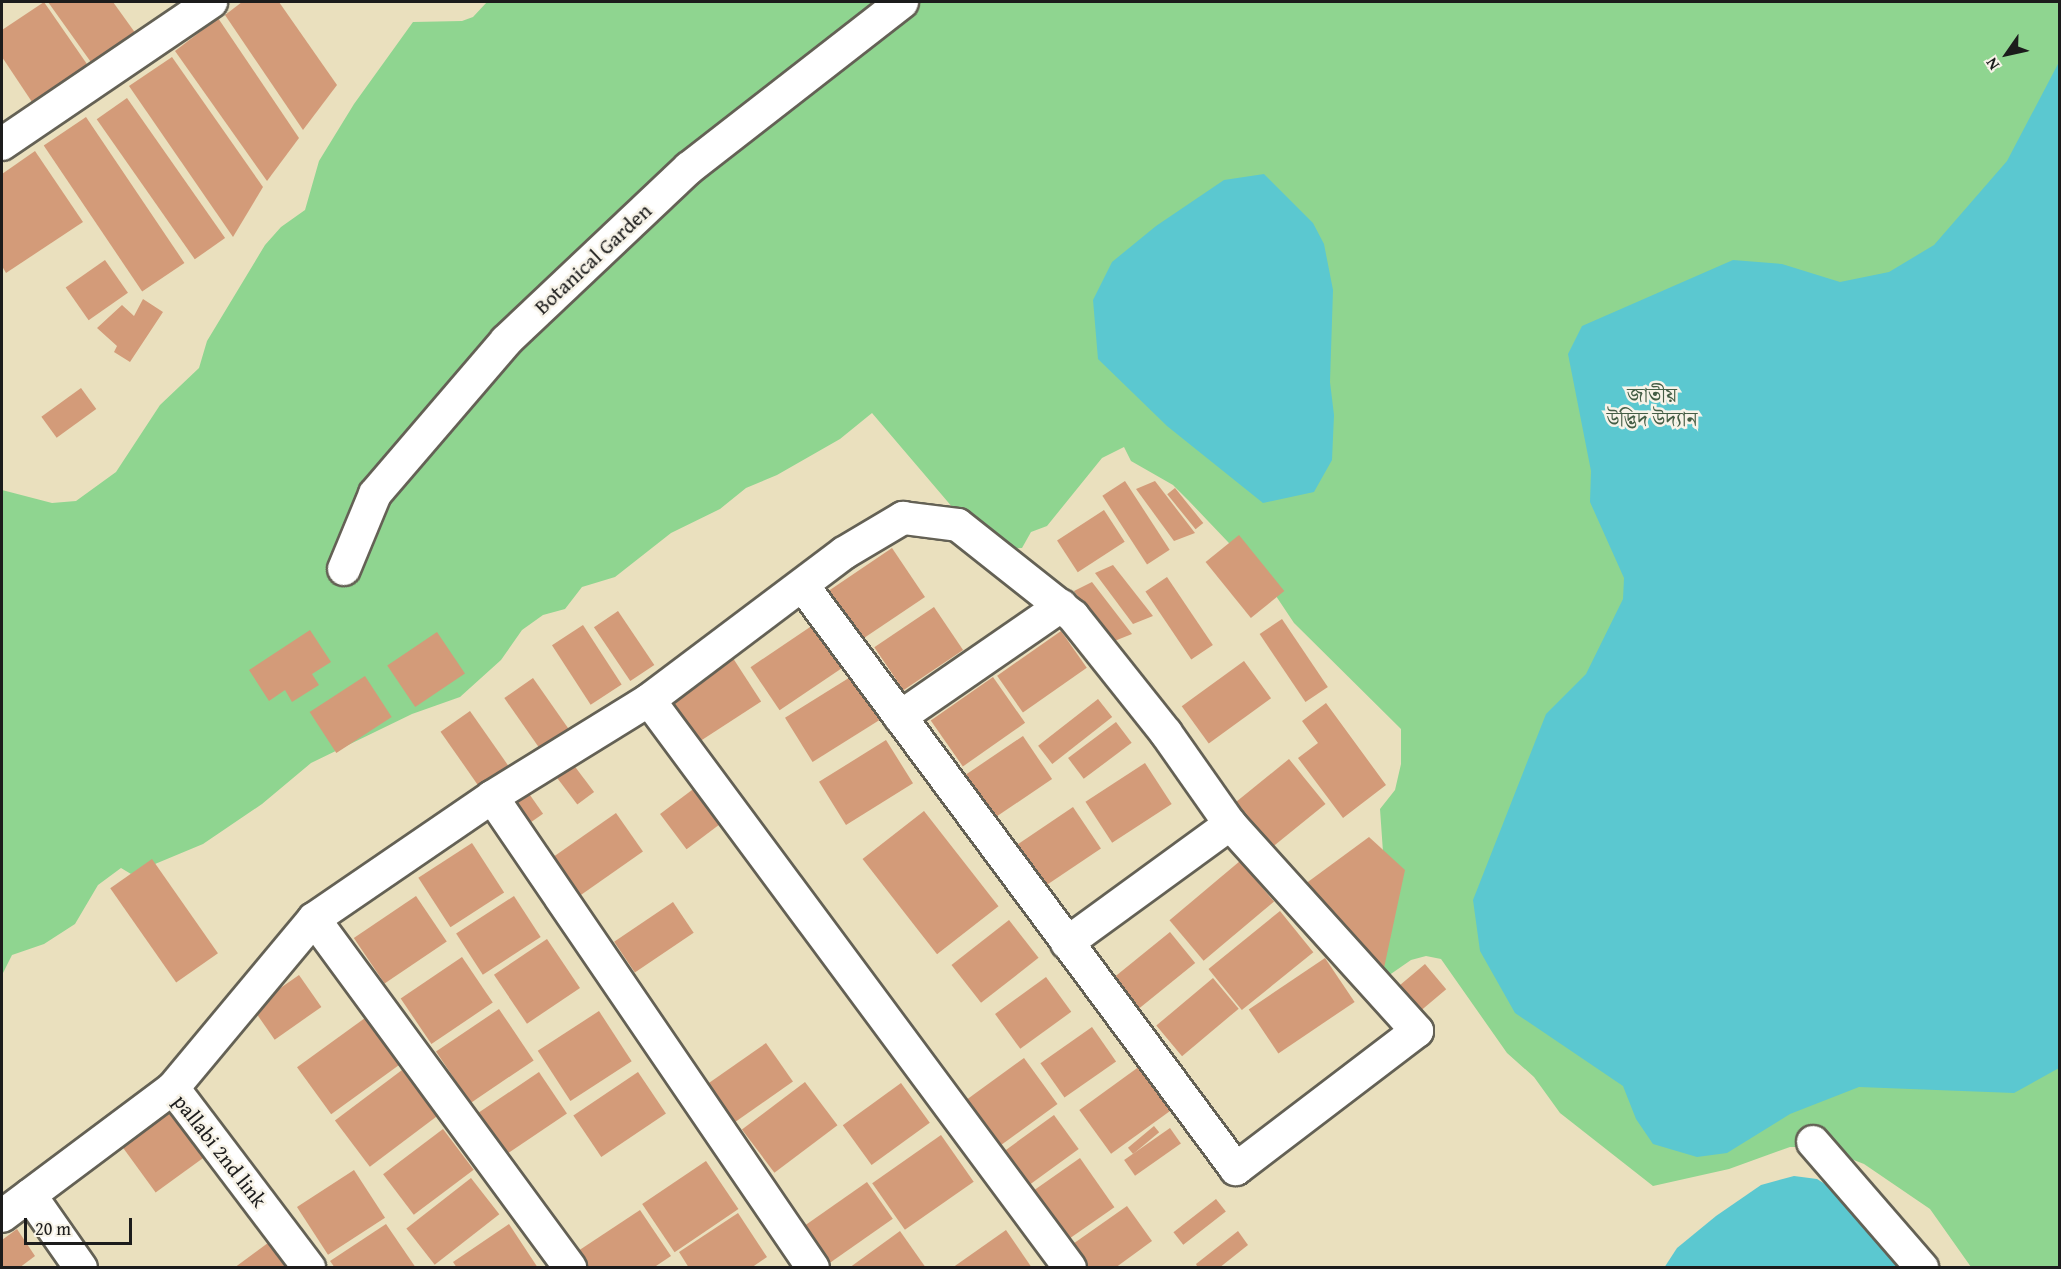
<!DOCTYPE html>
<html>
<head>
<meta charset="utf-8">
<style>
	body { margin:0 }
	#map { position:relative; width:2061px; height:1269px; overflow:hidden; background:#eae0be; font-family:"Gentium Book Plus","Noto Serif Bengali",serif }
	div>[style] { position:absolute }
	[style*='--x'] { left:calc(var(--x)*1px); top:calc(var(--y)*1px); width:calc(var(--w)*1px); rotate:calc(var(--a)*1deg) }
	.green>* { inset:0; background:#8fd590 }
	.water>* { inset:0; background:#5bc8d0 }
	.building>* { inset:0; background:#d39b79; transform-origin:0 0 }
	.roads { filter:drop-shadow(2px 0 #646155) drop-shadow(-2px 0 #646155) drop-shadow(0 2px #646155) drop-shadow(0 -2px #646155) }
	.street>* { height:32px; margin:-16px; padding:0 16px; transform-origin:16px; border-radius:16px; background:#fff }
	span { translate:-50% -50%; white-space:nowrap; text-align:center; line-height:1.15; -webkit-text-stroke:5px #f7f3e8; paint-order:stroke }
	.street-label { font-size:21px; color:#1c1c1c }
	.park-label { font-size:21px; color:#445d45 }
	.frame { position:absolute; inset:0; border:3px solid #1c1c1c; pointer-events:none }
	.north { position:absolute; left:1977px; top:24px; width:60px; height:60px; -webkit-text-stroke:4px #f7f3e8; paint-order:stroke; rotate:236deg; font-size:16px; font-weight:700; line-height:24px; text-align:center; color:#1c1c1c }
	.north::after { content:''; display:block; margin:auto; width:21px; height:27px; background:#1c1c1c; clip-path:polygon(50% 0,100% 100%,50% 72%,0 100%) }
	.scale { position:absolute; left:24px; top:1218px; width:108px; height:27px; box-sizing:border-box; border:3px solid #1c1c1c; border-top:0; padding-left:8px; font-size:18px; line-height:21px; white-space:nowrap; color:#1c1c1c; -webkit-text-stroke:4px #f7f3e8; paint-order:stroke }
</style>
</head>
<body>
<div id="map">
	<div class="green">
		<i style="clip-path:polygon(487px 2px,2059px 2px,2059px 1267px,1971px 1267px,1930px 1209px,1864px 1164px,1820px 1147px,1790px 1147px,1729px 1169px,1653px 1186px,1560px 1113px,1534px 1077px,1507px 1053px,1441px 959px,1426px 956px,1411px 960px,1372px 987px,1383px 852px,1380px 809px,1395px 790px,1401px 764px,1401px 729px,1294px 623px,1268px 584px,1188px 500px,1173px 485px,1131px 461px,1124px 447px,1102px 458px,1047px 526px,1031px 532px,1022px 548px,997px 549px,959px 515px,872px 413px,840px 439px,777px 475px,746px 488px,720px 509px,671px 533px,615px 577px,582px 587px,565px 609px,543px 615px,522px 630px,501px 660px,460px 697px,412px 714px,311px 763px,262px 804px,203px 844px,131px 874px,121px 868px,98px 885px,75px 924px,44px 944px,12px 955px,2px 975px,2px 490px,52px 503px,76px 501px,116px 472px,160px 405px,199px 368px,207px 341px,265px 245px,281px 227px,305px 210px,319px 161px,354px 104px,413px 22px,462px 21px,473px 17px)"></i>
	</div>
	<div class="water">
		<i style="clip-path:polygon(2059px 62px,2059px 1068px,2014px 1093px,1859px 1087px,1790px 1114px,1727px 1153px,1697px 1157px,1653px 1144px,1636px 1119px,1623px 1086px,1515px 1013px,1480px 951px,1473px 900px,1546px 714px,1586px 674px,1623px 599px,1624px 578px,1590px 502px,1591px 471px,1568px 354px,1582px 326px,1733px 260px,1782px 264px,1840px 282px,1889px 272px,1934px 245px,2007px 161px)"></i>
		<i style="clip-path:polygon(1264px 174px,1313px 223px,1324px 244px,1333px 290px,1330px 382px,1334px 415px,1332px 460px,1314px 492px,1263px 503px,1167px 426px,1098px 359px,1093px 300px,1112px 262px,1156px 226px,1224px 180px)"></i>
		<i style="clip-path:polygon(1794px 1176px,1817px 1179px,1838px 1192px,1902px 1267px,1664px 1268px,1677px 1248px,1716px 1216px,1761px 1185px)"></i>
	</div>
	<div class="building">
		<i style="clip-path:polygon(44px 2px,89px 67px,34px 105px,2px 57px,2px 30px)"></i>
		<i style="clip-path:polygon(48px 2px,113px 2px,136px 34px,93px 65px)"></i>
		<i style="clip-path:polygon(242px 2px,279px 2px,337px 85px,303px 130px,225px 15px)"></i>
		<i style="clip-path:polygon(218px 18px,299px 138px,267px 181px,175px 51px)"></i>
		<i style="clip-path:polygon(172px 57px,263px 187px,233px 237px,129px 86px)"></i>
		<i style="left:127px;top:98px;width:171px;height:37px;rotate:55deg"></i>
		<i style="left:86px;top:117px;width:176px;height:51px;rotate:56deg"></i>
		<i style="clip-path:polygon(35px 151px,83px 222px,6px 273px,2px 266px,2px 174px)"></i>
		<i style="left:105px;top:260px;width:40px;height:48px;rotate:55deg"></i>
		<i style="clip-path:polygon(143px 299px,163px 312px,130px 362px,114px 352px,117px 346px,97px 328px,122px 305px,134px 316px)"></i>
		<i style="left:81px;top:388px;width:26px;height:49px;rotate:54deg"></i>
		<i style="left:1125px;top:481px;width:82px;height:27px;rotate:57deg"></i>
		<i style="clip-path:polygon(1155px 481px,1195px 533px,1174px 541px,1136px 489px)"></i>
		<i style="left:1175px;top:488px;width:45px;height:10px;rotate:51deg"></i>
		<i style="left:1104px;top:510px;width:38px;height:56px;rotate:57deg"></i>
		<i style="left:1239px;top:535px;width:72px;height:43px;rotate:51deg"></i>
		<i style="left:892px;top:548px;width:59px;height:83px;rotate:56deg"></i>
		<i style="clip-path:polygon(1113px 565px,1153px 616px,1133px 624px,1095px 573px)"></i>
		<i style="left:1167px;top:577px;width:82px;height:26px;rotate:56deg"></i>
		<i style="clip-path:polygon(1092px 582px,1132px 634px,1112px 642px,1074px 591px)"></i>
		<i style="left:934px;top:607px;width:52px;height:72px;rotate:56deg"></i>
		<i style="left:618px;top:611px;width:65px;height:29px;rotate:56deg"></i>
		<i style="left:1282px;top:619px;width:82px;height:27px;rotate:56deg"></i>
		<i style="left:816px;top:623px;width:52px;height:79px;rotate:56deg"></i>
		<i style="left:583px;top:625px;width:71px;height:37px;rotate:57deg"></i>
		<i style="clip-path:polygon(310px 630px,331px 662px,312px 674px,319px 685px,292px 702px,285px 690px,269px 701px,249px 670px)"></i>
		<i style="left:1061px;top:631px;width:45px;height:78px;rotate:55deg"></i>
		<i style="left:437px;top:632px;width:50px;height:60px;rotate:56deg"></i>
		<i style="left:729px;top:652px;width:59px;height:78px;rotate:57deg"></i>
		<i style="left:1244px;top:661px;width:46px;height:77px;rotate:54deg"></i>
		<i style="left:365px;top:676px;width:49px;height:66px;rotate:57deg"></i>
		<i style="left:852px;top:676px;width:52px;height:79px;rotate:58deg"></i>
		<i style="left:993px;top:677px;width:56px;height:76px;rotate:55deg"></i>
		<i style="left:533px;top:678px;width:72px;height:35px;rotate:55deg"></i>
		<i style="left:1098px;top:699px;width:23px;height:76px;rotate:52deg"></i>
		<i style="clip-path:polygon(1326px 703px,1386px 785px,1343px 818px,1298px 758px,1318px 743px,1302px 721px)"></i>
		<i style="left:470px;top:711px;width:72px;height:36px;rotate:55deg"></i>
		<i style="left:1116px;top:722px;width:26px;height:60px;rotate:53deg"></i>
		<i style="left:1023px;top:736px;width:52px;height:79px;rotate:56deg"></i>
		<i style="left:886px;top:740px;width:51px;height:79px;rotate:58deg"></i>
		<i style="left:1289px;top:759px;width:58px;height:73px;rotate:51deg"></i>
		<i style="left:1145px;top:763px;width:49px;height:71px;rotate:57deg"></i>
		<i style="left:573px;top:764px;width:35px;height:21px;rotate:53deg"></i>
		<i style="left:523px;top:785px;width:35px;height:22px;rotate:55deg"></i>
		<i style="left:696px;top:787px;width:44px;height:45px;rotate:53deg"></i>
		<i style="left:1073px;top:807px;width:50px;height:70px;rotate:56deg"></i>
		<i style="left:924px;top:811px;width:121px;height:78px;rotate:52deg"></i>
		<i style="left:616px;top:813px;width:47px;height:78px;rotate:55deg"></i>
		<i style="clip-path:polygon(1369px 837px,1405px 870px,1381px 982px,1301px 887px)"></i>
		<i style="left:472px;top:843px;width:59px;height:64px;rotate:57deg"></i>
		<i style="left:152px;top:859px;width:115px;height:51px;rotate:55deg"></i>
		<i style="left:1240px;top:861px;width:53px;height:92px;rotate:50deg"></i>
		<i style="left:416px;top:896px;width:55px;height:75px;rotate:56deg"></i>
		<i style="left:514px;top:896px;width:49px;height:69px;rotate:57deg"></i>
		<i style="left:673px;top:902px;width:37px;height:71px;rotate:56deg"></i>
		<i style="left:1280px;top:911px;width:53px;height:92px;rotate:51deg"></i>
		<i style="left:1009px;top:920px;width:48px;height:73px;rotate:52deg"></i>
		<i style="left:1170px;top:932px;width:40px;height:75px;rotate:51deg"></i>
		<i style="left:547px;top:939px;width:59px;height:64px;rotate:56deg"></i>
		<i style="left:462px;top:957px;width:55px;height:74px;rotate:56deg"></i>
		<i style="left:1325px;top:958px;width:53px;height:92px;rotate:56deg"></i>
		<i style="left:1425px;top:964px;width:33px;height:43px;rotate:50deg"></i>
		<i style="left:299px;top:975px;width:39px;height:57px;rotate:55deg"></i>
		<i style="left:1046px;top:977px;width:43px;height:63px;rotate:54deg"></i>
		<i style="left:1213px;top:978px;width:40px;height:74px;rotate:50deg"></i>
		<i style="left:499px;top:1009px;width:62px;height:76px;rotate:56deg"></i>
		<i style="left:599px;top:1011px;width:60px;height:73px;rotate:57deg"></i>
		<i style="left:365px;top:1018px;width:58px;height:84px;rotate:54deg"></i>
		<i style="left:1092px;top:1027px;width:42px;height:63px;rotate:55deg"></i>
		<i style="left:766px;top:1043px;width:47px;height:78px;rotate:55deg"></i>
		<i style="left:1024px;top:1058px;width:57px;height:77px;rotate:54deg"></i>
		<i style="left:1140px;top:1066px;width:54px;height:75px;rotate:54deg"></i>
		<i style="left:402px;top:1070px;width:58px;height:84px;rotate:53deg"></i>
		<i style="left:539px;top:1072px;width:50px;height:78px;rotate:56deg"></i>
		<i style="left:638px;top:1072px;width:50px;height:78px;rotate:56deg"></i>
		<i style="left:805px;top:1082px;width:54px;height:79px;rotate:53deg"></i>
		<i style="left:901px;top:1083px;width:49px;height:72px;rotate:54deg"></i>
		<i style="left:182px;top:1103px;width:57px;height:74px;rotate:54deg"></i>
		<i style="left:1054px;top:1115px;width:42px;height:62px;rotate:54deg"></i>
		<i style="left:1154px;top:1126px;width:8px;height:34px;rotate:50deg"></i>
		<i style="left:1170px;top:1128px;width:19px;height:56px;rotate:55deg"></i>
		<i style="left:443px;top:1129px;width:51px;height:75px;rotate:53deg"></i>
		<i style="left:941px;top:1135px;width:57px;height:84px;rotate:55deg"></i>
		<i style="left:1080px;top:1158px;width:60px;height:60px;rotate:55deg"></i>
		<i style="left:706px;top:1161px;width:58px;height:77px;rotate:56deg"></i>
		<i style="left:354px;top:1170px;width:57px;height:68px;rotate:57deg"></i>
		<i style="left:471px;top:1178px;width:46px;height:82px;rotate:52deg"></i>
		<i style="left:867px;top:1182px;width:45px;height:78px;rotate:55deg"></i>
		<i style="left:1216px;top:1199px;width:16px;height:54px;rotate:52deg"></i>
		<i style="clip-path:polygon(1127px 1206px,1152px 1241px,1115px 1268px,1085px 1268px,1070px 1246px)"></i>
		<i style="clip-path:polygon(640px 1210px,671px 1256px,653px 1268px,588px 1268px,578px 1251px)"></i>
		<i style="clip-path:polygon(738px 1213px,767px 1257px,751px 1268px,689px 1268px,679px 1252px)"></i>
		<i style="clip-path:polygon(386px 1224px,416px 1268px,335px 1268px,330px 1261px)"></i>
		<i style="clip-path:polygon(509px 1224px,538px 1268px,457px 1268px,453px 1262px)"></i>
		<i style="clip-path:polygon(17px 1229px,35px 1256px,19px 1268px,2px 1268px,2px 1240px)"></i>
		<i style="clip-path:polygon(1006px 1230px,1032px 1268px,952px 1268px)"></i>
		<i style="clip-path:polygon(900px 1231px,926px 1268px,849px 1268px)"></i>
		<i style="clip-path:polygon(1238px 1231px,1248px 1245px,1219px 1268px,1198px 1268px,1196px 1264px)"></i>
		<i style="clip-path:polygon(276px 1237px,297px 1268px,234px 1268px)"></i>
	</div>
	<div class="roads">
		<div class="street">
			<i style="--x:2;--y:144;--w:253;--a:-34.2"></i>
			<i style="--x:344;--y:569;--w:81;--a:-67.5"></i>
			<i style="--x:375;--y:494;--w:201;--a:-49.4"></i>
			<i style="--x:506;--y:341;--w:252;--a:-43.4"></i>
			<i style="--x:689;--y:168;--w:270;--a:-37.9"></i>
			<i style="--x:649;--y:700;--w:707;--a:53.45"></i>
			<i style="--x:900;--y:717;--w:196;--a:-34.6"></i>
			<i style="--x:492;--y:797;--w:570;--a:55.72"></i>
			<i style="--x:314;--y:919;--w:433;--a:53.7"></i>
			<i style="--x:1067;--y:943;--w:202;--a:-36.1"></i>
			<i style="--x:173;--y:1088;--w:226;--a:52.9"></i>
			<i style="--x:1813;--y:1142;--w:167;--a:49.1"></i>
			<i style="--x:30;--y:1195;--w:89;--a:55.1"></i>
			<i style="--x:2;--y:1216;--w:214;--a:-36.8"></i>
			<i style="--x:173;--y:1088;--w:220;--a:-50.2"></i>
			<i style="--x:314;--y:919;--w:216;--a:-34.4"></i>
			<i style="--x:492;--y:797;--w:185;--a:-31.7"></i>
			<i style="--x:649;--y:700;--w:244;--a:-37"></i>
			<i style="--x:844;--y:553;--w:69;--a:-30.7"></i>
			<i style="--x:903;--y:518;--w:55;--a:7.3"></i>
			<i style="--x:958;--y:525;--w:147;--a:38.4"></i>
			<i style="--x:1073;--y:616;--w:149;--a:51.5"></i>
			<i style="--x:1166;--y:733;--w:111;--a:54.9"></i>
			<i style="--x:1230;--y:824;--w:279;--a:47.9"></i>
			<i style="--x:1417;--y:1031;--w:228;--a:142.7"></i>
			<i style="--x:1236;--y:1169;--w:726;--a:-126.6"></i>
		</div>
	</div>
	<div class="street-label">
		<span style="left:593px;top:259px;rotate:-43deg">Botanical Garden</span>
		<span style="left:220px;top:1151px;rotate:52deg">pallabi 2nd link</span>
	</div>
	<div class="park-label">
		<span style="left:1652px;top:407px">জাতীয়<br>উদ্ভিদ উদ্যান</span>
	</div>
	<div class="frame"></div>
	<div class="north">N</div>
	<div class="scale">20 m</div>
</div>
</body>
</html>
